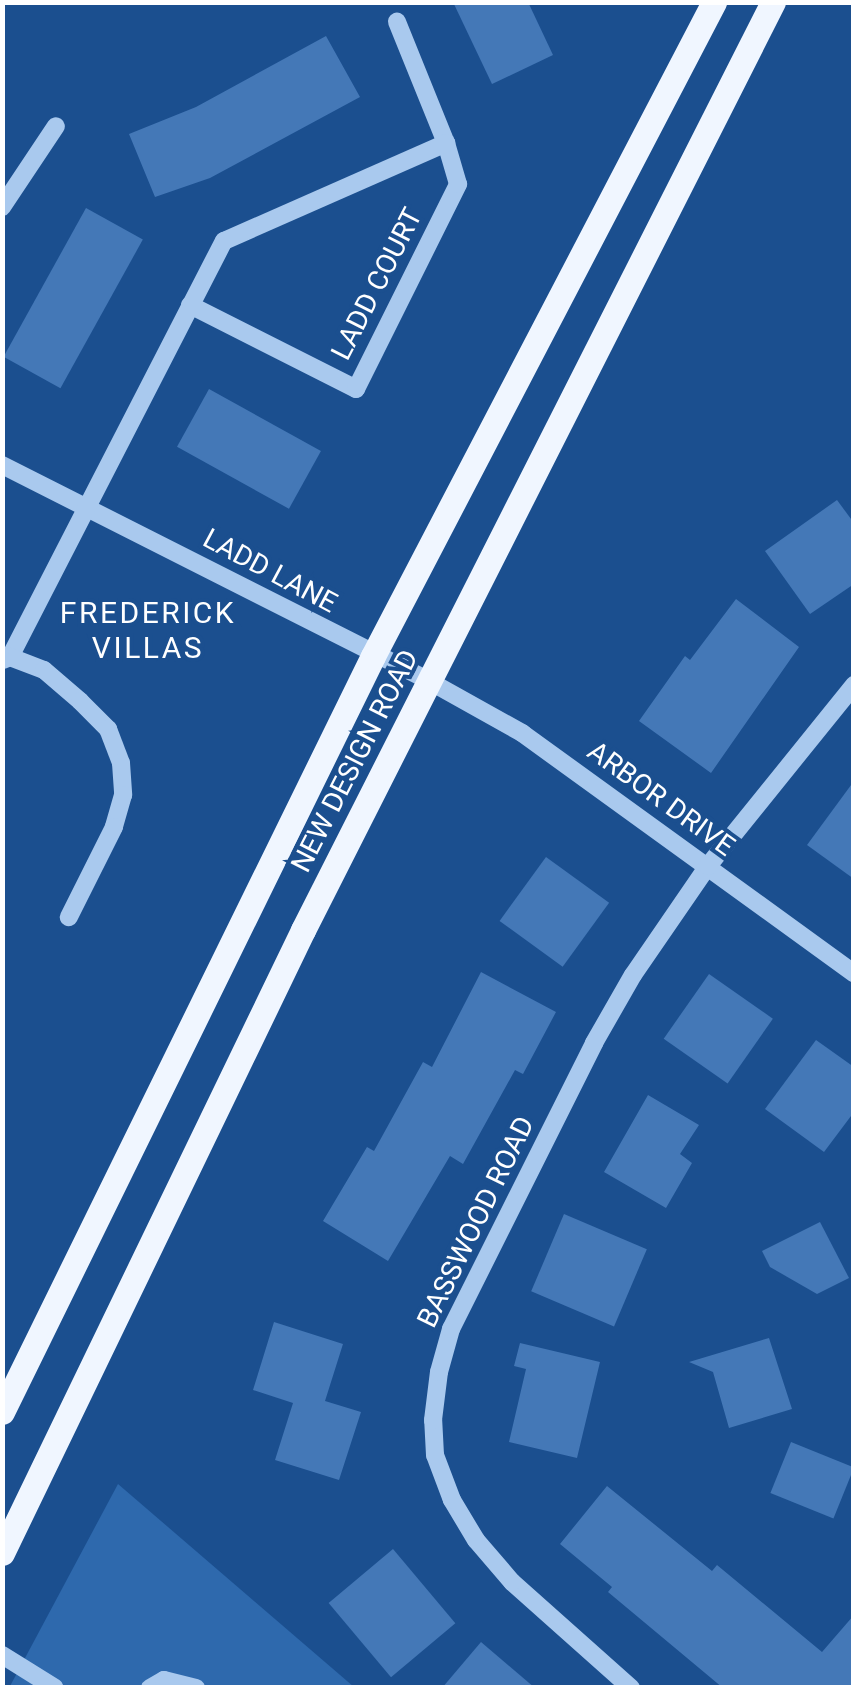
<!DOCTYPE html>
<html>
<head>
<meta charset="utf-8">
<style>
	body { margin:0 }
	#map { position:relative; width:856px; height:1690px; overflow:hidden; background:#1b4f8f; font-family:Roboto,sans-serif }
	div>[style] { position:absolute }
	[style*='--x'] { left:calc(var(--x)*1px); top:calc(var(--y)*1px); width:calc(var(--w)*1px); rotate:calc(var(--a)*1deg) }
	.green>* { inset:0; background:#2e69ad }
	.building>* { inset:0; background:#4478b7; transform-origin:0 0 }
	.minor>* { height:18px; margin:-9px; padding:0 9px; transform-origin:9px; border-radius:9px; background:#a9c9ee }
	.major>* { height:25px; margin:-12.5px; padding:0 12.5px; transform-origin:12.5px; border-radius:12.5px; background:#f0f6ff }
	span { translate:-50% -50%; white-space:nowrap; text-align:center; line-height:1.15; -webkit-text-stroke:8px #1b4f8f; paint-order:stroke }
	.street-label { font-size:28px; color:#fff }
	.neighbourhood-label { font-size:30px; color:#fff; letter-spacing:2.5px }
	.frame { position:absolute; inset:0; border:5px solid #fff; pointer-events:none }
</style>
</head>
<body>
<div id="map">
	<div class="green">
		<i style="clip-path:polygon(118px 1484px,354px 1687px,9px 1688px)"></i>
	</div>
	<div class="building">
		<i style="clip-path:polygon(453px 2px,528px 2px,553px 55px,492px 84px)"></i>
		<i style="clip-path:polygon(326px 36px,360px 97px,210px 178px,155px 197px,129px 134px,196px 107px)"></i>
		<i style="left:86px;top:208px;width:65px;height:170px;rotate:29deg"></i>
		<i style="left:209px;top:389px;width:128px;height:66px;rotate:29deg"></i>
		<i style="clip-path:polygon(837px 500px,854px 523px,854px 584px,810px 614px,765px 551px)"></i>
		<i style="clip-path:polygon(736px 599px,799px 647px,711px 773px,639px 721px,685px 656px,690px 660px)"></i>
		<i style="clip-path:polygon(854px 781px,854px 879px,807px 845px)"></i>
		<i style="left:546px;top:857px;width:78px;height:79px;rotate:36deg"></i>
		<i style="clip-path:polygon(481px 972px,556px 1012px,523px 1074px,515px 1070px,463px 1164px,450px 1156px,388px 1261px,323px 1221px,367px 1147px,374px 1151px,423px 1062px,432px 1067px)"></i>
		<i style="left:709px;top:974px;width:78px;height:79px;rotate:35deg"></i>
		<i style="clip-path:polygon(816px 1040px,854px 1067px,854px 1112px,824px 1152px,765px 1109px)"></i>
		<i style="clip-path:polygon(648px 1095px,699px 1125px,680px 1154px,692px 1163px,666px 1208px,604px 1172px)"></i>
		<i style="left:564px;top:1214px;width:90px;height:84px;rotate:23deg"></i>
		<i style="clip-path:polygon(820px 1222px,849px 1278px,817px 1294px,770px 1267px,762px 1251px)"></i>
		<i style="clip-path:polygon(274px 1322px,343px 1344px,325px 1401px,361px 1412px,339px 1480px,275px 1460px,293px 1403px,253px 1390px)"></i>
		<i style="clip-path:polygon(769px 1338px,792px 1409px,729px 1428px,713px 1372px,689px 1362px)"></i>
		<i style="clip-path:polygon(520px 1343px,600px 1362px,577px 1458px,509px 1442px,526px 1369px,514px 1366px)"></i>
		<i style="left:791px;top:1442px;width:68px;height:55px;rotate:22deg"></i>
		<i style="clip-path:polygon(607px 1486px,712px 1571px,717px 1565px,822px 1652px,854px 1615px,854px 1688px,723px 1688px,608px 1592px,612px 1587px,560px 1544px)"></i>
		<i style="left:393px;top:1549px;width:97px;height:84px;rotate:50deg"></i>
		<i style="clip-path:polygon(481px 1642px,535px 1688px,442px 1688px)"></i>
	</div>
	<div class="minor">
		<i style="--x:2;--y:207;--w:97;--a:-56.3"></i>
		<i style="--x:190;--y:305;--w:186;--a:26.8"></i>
		<i style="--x:356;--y:389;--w:229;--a:-63.5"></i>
		<i style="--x:458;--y:184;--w:43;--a:-106.3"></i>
		<i style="--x:446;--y:143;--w:131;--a:-112"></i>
		<i style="--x:2;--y:465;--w:479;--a:26.8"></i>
		<i style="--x:429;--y:681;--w:107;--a:29.2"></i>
		<i style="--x:522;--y:733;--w:410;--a:35.9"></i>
		<i style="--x:10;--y:657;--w:468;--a:-62.8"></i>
		<i style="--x:224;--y:241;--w:243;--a:-23.8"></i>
		<i style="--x:3;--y:660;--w:8;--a:-23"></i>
		<i style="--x:10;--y:657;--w:36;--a:21"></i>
		<i style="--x:44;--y:670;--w:48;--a:40.7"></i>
		<i style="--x:80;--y:701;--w:40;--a:45"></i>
		<i style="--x:108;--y:729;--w:36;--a:69"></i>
		<i style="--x:121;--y:763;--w:32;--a:86"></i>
		<i style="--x:123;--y:795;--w:33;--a:106"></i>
		<i style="--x:114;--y:827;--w:101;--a:116.6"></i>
		<i style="--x:2;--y:1655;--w:62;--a:31.9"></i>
		<i style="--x:150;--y:1688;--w:16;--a:-30"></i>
		<i style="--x:164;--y:1680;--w:33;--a:14"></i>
		<i style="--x:631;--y:1688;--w:159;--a:-138.3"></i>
		<i style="--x:512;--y:1582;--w:55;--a:-130.6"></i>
		<i style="--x:476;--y:1540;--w:47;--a:-121"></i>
		<i style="--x:452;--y:1500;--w:48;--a:-110.7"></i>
		<i style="--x:435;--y:1455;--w:35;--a:-93"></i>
		<i style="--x:433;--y:1420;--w:48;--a:-82.9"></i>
		<i style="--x:439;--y:1372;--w:45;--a:-74.4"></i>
		<i style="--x:451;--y:1329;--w:320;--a:-63.4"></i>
		<i style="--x:594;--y:1043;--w:78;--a:-60.2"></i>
		<i style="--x:633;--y:975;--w:132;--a:-55.5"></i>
		<i style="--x:708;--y:866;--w:233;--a:-51.1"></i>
	</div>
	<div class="major">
		<i style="--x:2;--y:1412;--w:842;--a:-63.86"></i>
		<i style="--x:373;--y:656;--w:738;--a:-62.46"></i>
		<i style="--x:2;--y:1553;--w:692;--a:-64.21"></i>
		<i style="--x:303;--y:930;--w:1040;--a:-63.14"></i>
	</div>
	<div class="street-label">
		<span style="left:377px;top:284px;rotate:-63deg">LADD COURT</span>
		<span style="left:270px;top:571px;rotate:28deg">LADD LANE</span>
		<span style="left:355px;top:761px;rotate:-63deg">NEW DESIGN ROAD</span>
		<span style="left:661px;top:799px;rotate:36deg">ARBOR DRIVE</span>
		<span style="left:476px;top:1222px;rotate:-64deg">BASSWOOD ROAD</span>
	</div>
	<div class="neighbourhood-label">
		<span style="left:148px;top:630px">FREDERICK<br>VILLAS</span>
	</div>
	<div class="frame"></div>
</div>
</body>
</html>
